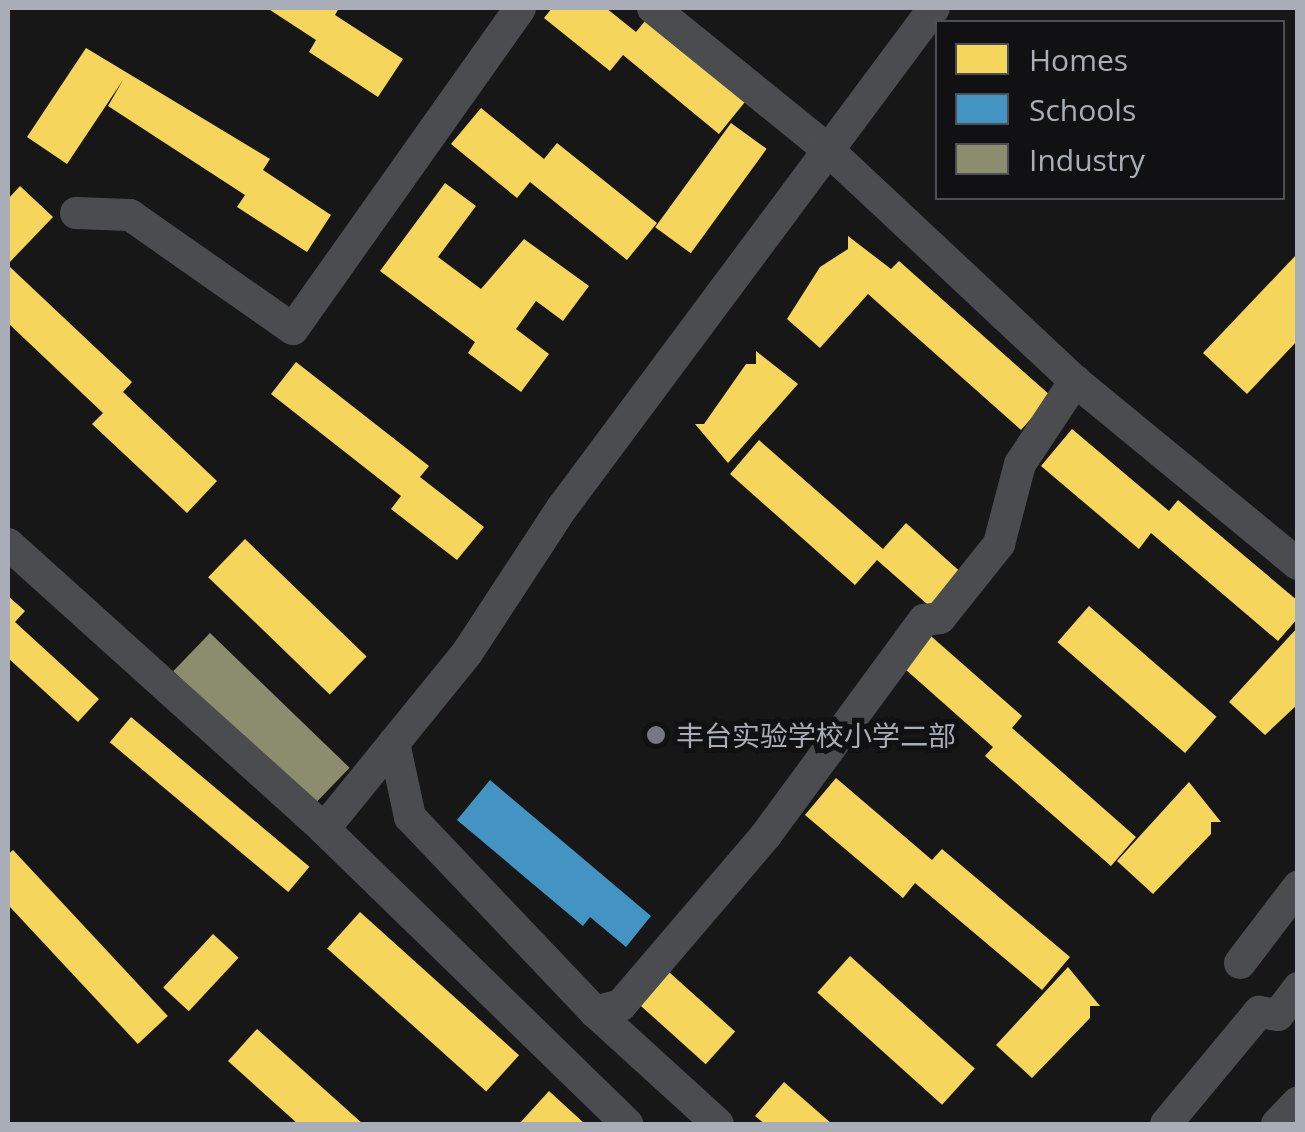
<!DOCTYPE html>
<html>
<head>
<meta charset="utf-8">
<style>
	body { margin:0 }
	#map { position:relative; width:1305px; height:1132px; overflow:hidden; background:#171717; font-family:"Open Sans","Noto Sans SC",sans-serif }
	div>[style] { position:absolute }
	[style*='--x'] { left:calc(var(--x)*1px); top:calc(var(--y)*1px); width:calc(var(--w)*1px); rotate:calc(var(--a)*1deg) }
	.homes>* { inset:0; background:#f6d55c; transform-origin:0 0 }
	.schools>* { inset:0; background:#4393c3 }
	.industry>* { inset:0; background:#8c8c6e; transform-origin:0 0 }
	.minor>* { height:32px; margin:-16px; padding:0 16px; transform-origin:16px; border-radius:16px; background:#4b4c50 }
	.dots>* { width:28px; height:28px; translate:-50% -50%; box-sizing:border-box; border:5px solid #111113; border-radius:50% }
	span { translate:-50% -50%; white-space:nowrap; text-align:center; line-height:1.15; -webkit-text-stroke:10px #111113; paint-order:stroke }
	.poi-label { font-size:28px; color:#a8adb8 }
	.left { translate:0 -50%; text-align:left }
	.frame { position:absolute; inset:0; border:10px solid #a8adb8; pointer-events:none }
	.legend { position:absolute; left:935px; top:20px; width:350px; height:180px; box-sizing:border-box; background:#111113; border:2px solid #4d4f55; margin:0; padding:12px 18px; list-style:none; font-size:30px; color:#a8adb8 }
	.legend li { display:flex; align-items:center; gap:20px; height:50px }
	.legend b { width:50px; border:2px solid #4d4f55 }
</style>
</head>
<body>
<div id="map">
	<div class="homes">
		<i style="clip-path:polygon(267px 8px,339px 8px,335px 15px,403px 59px,378px 97px,309px 52px,316px 40px)"></i>
		<i style="clip-path:polygon(552px 8px,606px 8px,636px 32px,649px 16px,749px 97px,719px 134px,623px 55px,610px 71px,544px 18px)"></i>
		<i style="clip-path:polygon(86px 48px,270px 159px,263px 170px,331px 215px,307px 252px,237px 207px,245px 195px,108px 106px,123px 80px,67px 164px,27px 137px)"></i>
		<i style="clip-path:polygon(481px 108px,544px 159px,557px 143px,657px 223px,627px 260px,530px 182px,517px 198px,451px 144px)"></i>
		<i style="left:731px;top:123px;width:44px;height:129px;rotate:36deg"></i>
		<i style="clip-path:polygon(445px 183px,476px 206px,438px 257px,481px 289px,524px 239px,589px 286px,563px 321px,536px 301px,516px 329px,549px 354px,521px 392px,468px 353px,475px 342px,380px 271px)"></i>
		<i style="clip-path:polygon(20px 186px,53px 217px,8px 264px,8px 199px)"></i>
		<i style="clip-path:polygon(848px 236px,891px 269px,899px 261px,1051px 396px,1021px 430px,868px 294px,820px 348px,787px 319px,820px 267px,848px 249px)"></i>
		<i style="clip-path:polygon(1298px 253px,1298px 340px,1247px 394px,1203px 353px)"></i>
		<i style="clip-path:polygon(10px 267px,132px 382px,123px 392px,217px 481px,187px 513px,92px 424px,103px 413px,8px 323px)"></i>
		<i style="clip-path:polygon(756px 351px,798px 384px,728px 463px,695px 424px,704px 424px,746px 364px,756px 364px)"></i>
		<i style="clip-path:polygon(296px 362px,429px 466px,420px 477px,484px 527px,457px 560px,391px 509px,401px 496px,271px 394px)"></i>
		<i style="clip-path:polygon(1072px 429px,1169px 511px,1178px 500px,1298px 601px,1298px 618px,1278px 641px,1151px 533px,1139px 549px,1041px 466px)"></i>
		<i style="clip-path:polygon(759px 440px,883px 549px,906px 523px,965px 576px,935px 611px,877px 560px,855px 585px,730px 474px)"></i>
		<i style="left:245px;top:539px;width:169px;height:53px;rotate:44deg"></i>
		<i style="clip-path:polygon(8px 596px,25px 611px,15px 622px,99px 699px,78px 722px,8px 658px)"></i>
		<i style="left:1089px;top:606px;width:169px;height:48px;rotate:41deg"></i>
		<i style="clip-path:polygon(1298px 627px,1298px 704px,1265px 735px,1229px 702px)"></i>
		<i style="clip-path:polygon(924px 630px,1022px 716px,1012px 728px,1136px 837px,1111px 866px,985px 756px,993px 747px,896px 661px)"></i>
		<i style="left:131px;top:717px;width:233px;height:33px;rotate:40deg"></i>
		<i style="clip-path:polygon(836px 778px,932px 860px,942px 849px,1070px 957px,1042px 990px,915px 883px,903px 898px,805px 815px)"></i>
		<i style="clip-path:polygon(1189px 782px,1221px 822px,1211px 822px,1211px 834px,1153px 894px,1117px 861px)"></i>
		<i style="left:13px;top:850px;width:227px;height:41px;rotate:47deg"></i>
		<i style="left:360px;top:912px;width:214px;height:49px;rotate:42deg"></i>
		<i style="left:213px;top:934px;width:35px;height:73px;rotate:43deg"></i>
		<i style="left:850px;top:956px;width:168px;height:49px;rotate:42deg"></i>
		<i style="clip-path:polygon(1068px 967px,1100px 1006px,1090px 1006px,1090px 1018px,1032px 1078px,996px 1045px)"></i>
		<i style="left:669px;top:972px;width:89px;height:44px;rotate:42deg"></i>
		<i style="clip-path:polygon(257px 1029px,363px 1124px,298px 1124px,228px 1061px)"></i>
		<i style="clip-path:polygon(784px 1082px,832px 1124px,765px 1124px,755px 1116px)"></i>
		<i style="clip-path:polygon(549px 1091px,585px 1124px,519px 1124px)"></i>
	</div>
	<div class="schools">
		<i style="clip-path:polygon(490px 780px,651px 916px,626px 947px,590px 917px,583px 926px,457px 820px)"></i>
	</div>
	<div class="industry">
		<i style="left:210px;top:633px;width:194px;height:53px;rotate:44deg"></i>
	</div>
	<div class="minor">
		<i style="--x:653;--y:8;--w:224;--a:39"></i>
		<i style="--x:827;--y:149;--w:340;--a:43.1"></i>
		<i style="--x:1075;--y:381;--w:288;--a:39.4"></i>
		<i style="--x:76;--y:213;--w:54;--a:2.1"></i>
		<i style="--x:130;--y:215;--w:199;--a:35"></i>
		<i style="--x:293;--y:329;--w:393;--a:-54.7"></i>
		<i style="--x:8;--y:544;--w:426;--a:42"></i>
		<i style="--x:324;--y:829;--w:423;--a:44.2"></i>
		<i style="--x:394;--y:743;--w:76;--a:77.8"></i>
		<i style="--x:410;--y:817;--w:269;--a:46.5"></i>
		<i style="--x:595;--y:1012;--w:27;--a:-15"></i>
		<i style="--x:621;--y:1005;--w:223;--a:-49.5"></i>
		<i style="--x:766;--y:835;--w:267;--a:-53.7"></i>
		<i style="--x:924;--y:620;--w:16;--a:-7"></i>
		<i style="--x:940;--y:618;--w:95;--a:-51.4"></i>
		<i style="--x:999;--y:544;--w:83;--a:-75.3"></i>
		<i style="--x:1020;--y:464;--w:100;--a:-56.5"></i>
		<i style="--x:324;--y:829;--w:227;--a:-50.9"></i>
		<i style="--x:467;--y:653;--w:173;--a:-56.8"></i>
		<i style="--x:562;--y:508;--w:623;--a:-53.35"></i>
		<i style="--x:1240;--y:963;--w:96;--a:-52.7"></i>
		<i style="--x:595;--y:1012;--w:166;--a:42.3"></i>
		<i style="--x:1166;--y:1124;--w:146;--a:-50.3"></i>
		<i style="--x:1259;--y:1012;--w:19;--a:9"></i>
		<i style="--x:1278;--y:1015;--w:34;--a:-53"></i>
		<i style="--x:1277;--y:1124;--w:30;--a:-46"></i>
	</div>
	<div class="dots">
		<i style="left:656px;top:735px;background:#757880"></i>
	</div>
	<div class="poi-label">
		<span class="left" style="left:676px;top:735px">丰台实验学校小学二部</span>
	</div>
	<div class="frame"></div>
	<ul class="legend">
	<li><b style="height:28px;background:#f6d55c"></b>Homes</li>
	<li><b style="height:28px;background:#4393c3"></b>Schools</li>
	<li><b style="height:28px;background:#8c8c6e"></b>Industry</li>
	</ul>
</div>
</body>
</html>
